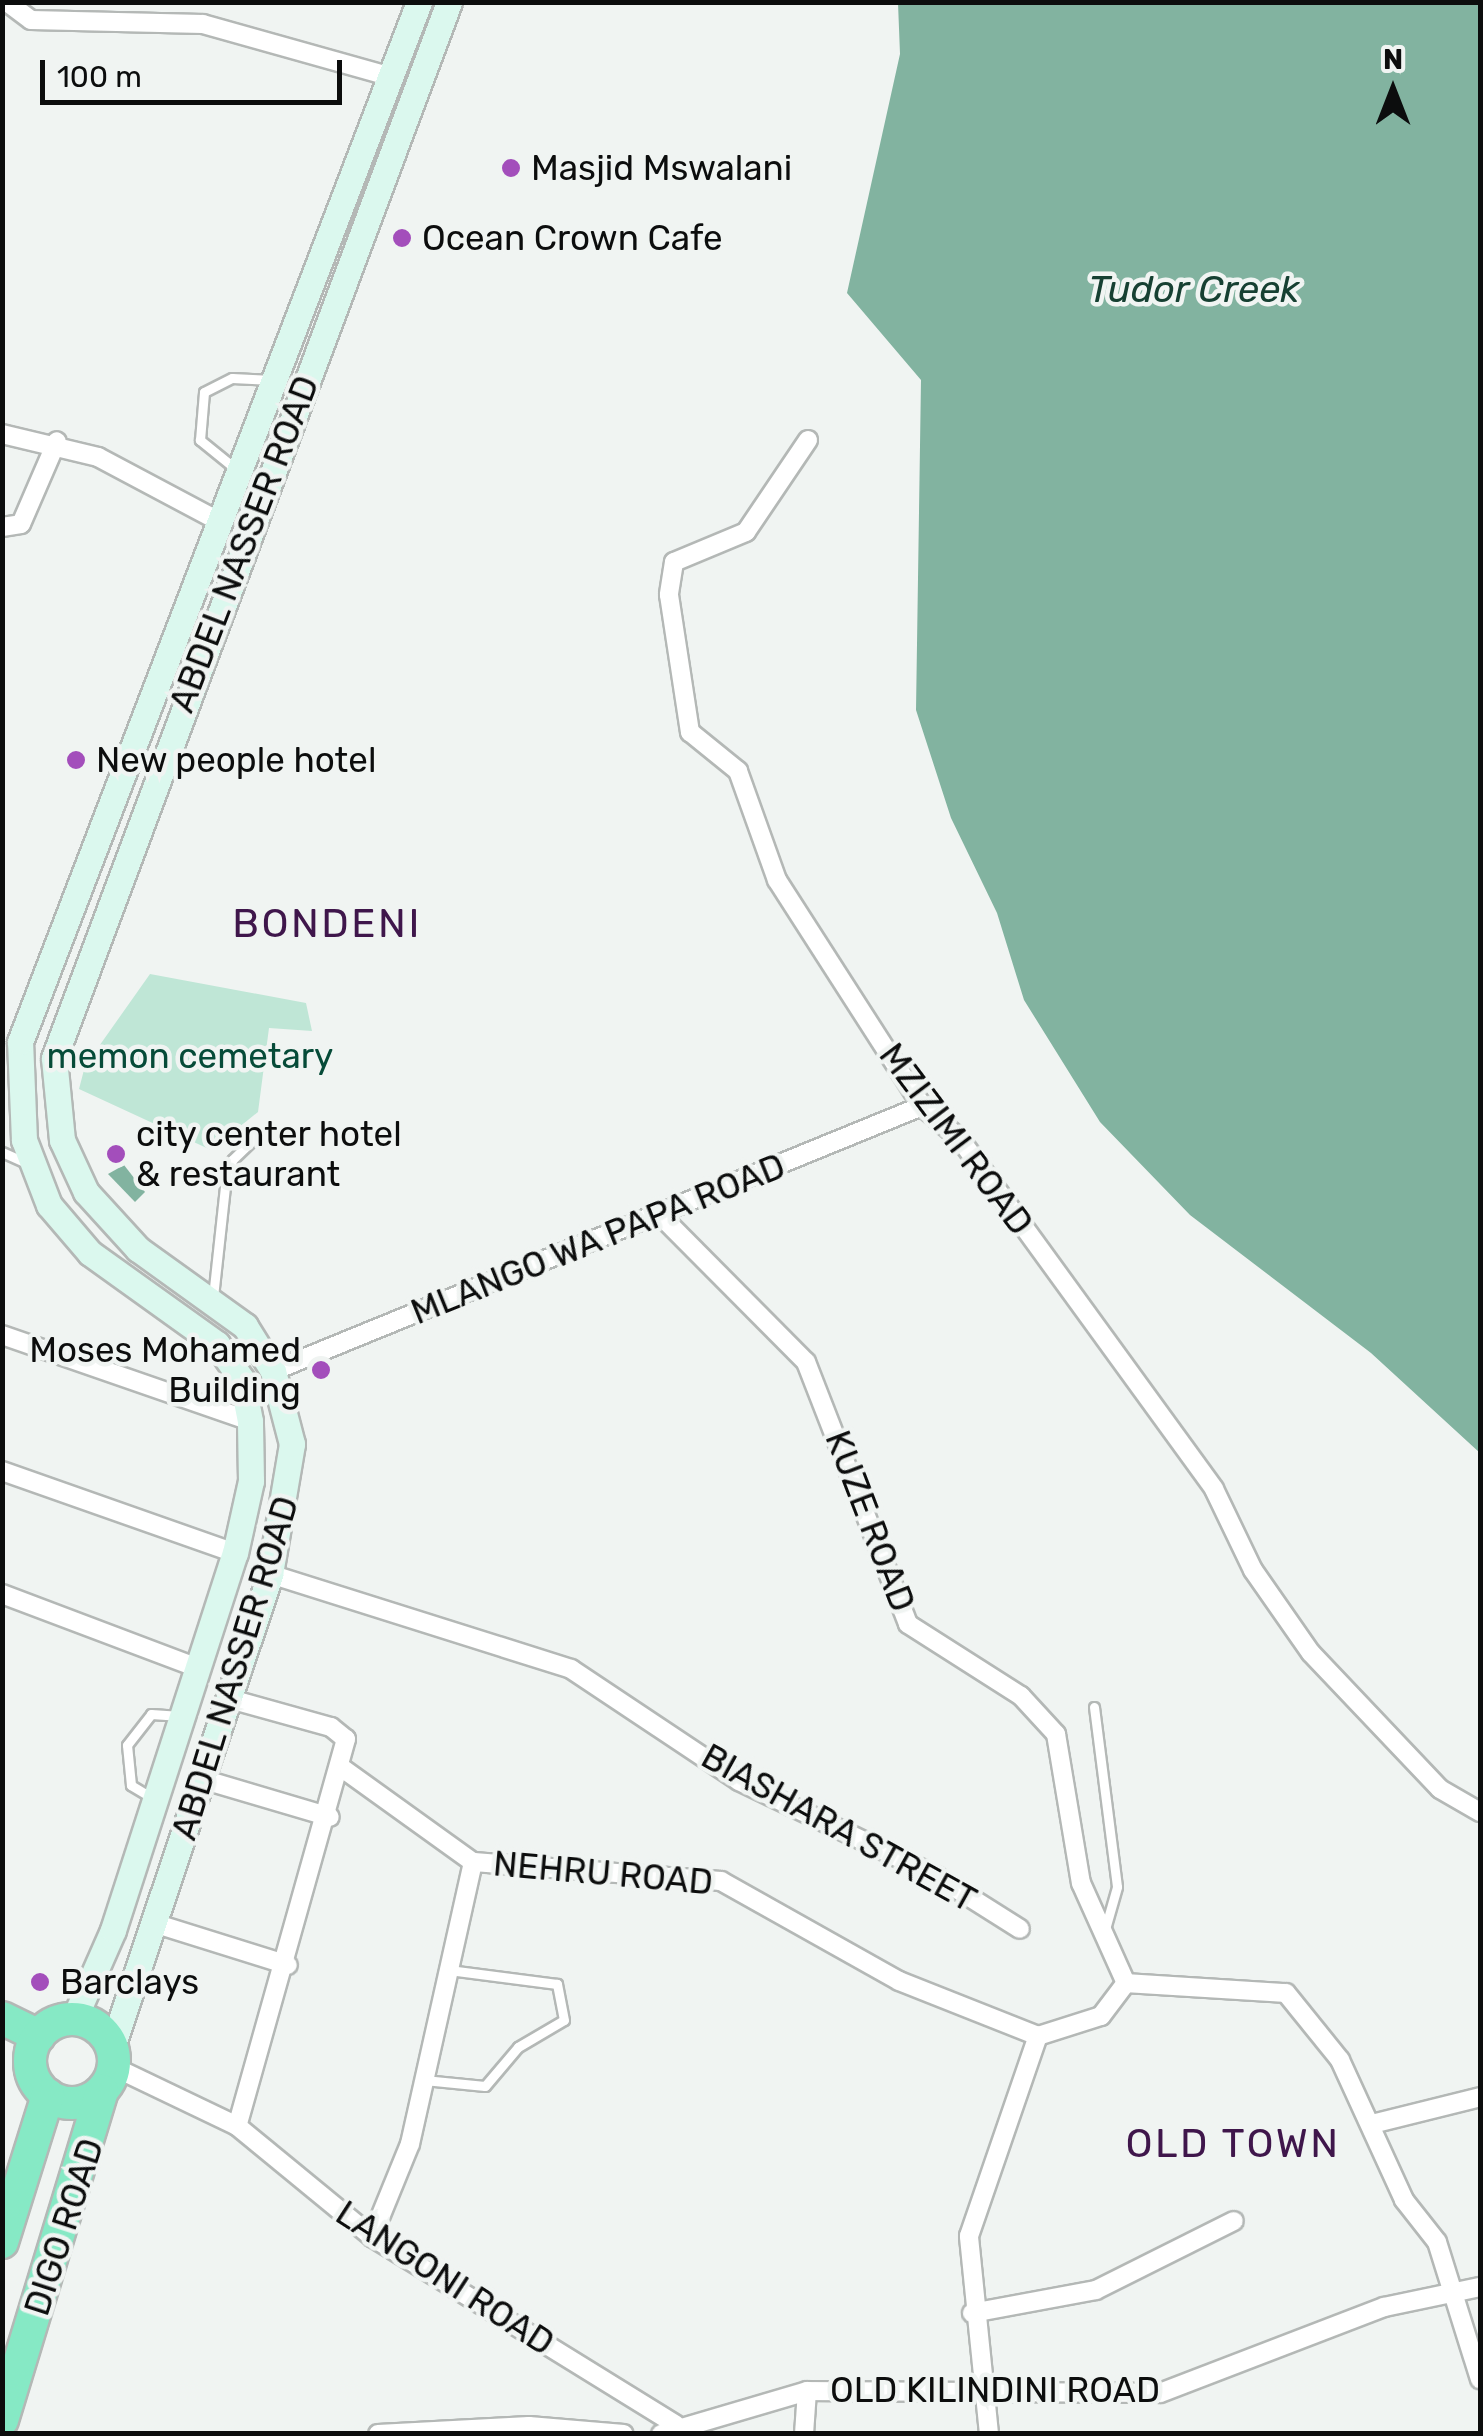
<!DOCTYPE html>
<html>
<head>
<meta charset="utf-8">
<style>
	body { margin:0 }
	#map { position:relative; width:1483px; height:2436px; overflow:hidden; background:#f0f4f2; font-family:Rubik,sans-serif }
	div>[style] { position:absolute }
	[style*='--x'] { left:calc(var(--x)*1px); top:calc(var(--y)*1px); width:calc(var(--w)*1px); rotate:calc(var(--a)*1deg) }
	.green>* { inset:0; background:#bfe6d6 }
	.water>* { inset:0; background:#82b3a0 }
	.roads { filter:drop-shadow(2px 0 #b4b8b6) drop-shadow(-2px 0 #b4b8b6) drop-shadow(0 2px #b4b8b6) drop-shadow(0 -2px #b4b8b6) }
	.lane>* { height:9px; margin:-4.5px; padding:0 4.5px; transform-origin:4.5px; border-radius:4.5px; background:#fff }
	.street>* { height:18px; margin:-9px; padding:0 9px; transform-origin:9px; border-radius:9px; background:#fff }
	.secondary>* { height:25px; margin:-12.5px; padding:0 12.5px; transform-origin:12.5px; border-radius:12.5px; background:#dbf8ee }
	.highway>* { height:32px; margin:-16px; padding:0 16px; transform-origin:16px; border-radius:16px; background:#86e9c5 }
	.highway>.ring { margin:-16px; padding:0; box-sizing:content-box; background:none; border:32px solid #86e9c5; border-radius:50% }
	.dots>* { width:28px; height:28px; translate:-50% -50%; box-sizing:border-box; border:5px solid #f0f4f2; border-radius:50% }
	span { translate:-50% -50%; white-space:nowrap; text-align:center; line-height:1.15; -webkit-text-stroke:9px #f0f4f2; paint-order:stroke }
	.poi-label { font-size:35px; color:#0c0d0d }
	.left { translate:0 -50%; text-align:left }
	.right { translate:-100% -50%; text-align:right }
	.street-label { font-size:35px; color:#0c0d0d }
	.park-label { font-size:35px; color:#064b38 }
	.water-label { font-size:38px; color:#164032; font-style:italic }
	.quarter-label { font-size:40px; color:#3f164b; letter-spacing:2.5px }
	.frame { position:absolute; inset:0; border:5px solid #0c0d0d; pointer-events:none }
	.north { position:absolute; left:1343px; top:40px; width:100px; height:100px; -webkit-text-stroke:8px #f0f4f2; paint-order:stroke; rotate:0deg; font-size:28px; font-weight:700; line-height:40px; text-align:center; color:#0c0d0d }
	.north::after { content:''; display:block; margin:auto; width:35px; height:45px; background:#0c0d0d; clip-path:polygon(50% 0,100% 100%,50% 72%,0 100%) }
	.scale { position:absolute; left:40px; top:60px; width:302px; height:45px; box-sizing:border-box; border:5px solid #0c0d0d; border-top:0; padding-left:12px; font-size:30px; line-height:35px; white-space:nowrap; color:#0c0d0d; -webkit-text-stroke:8px #f0f4f2; paint-order:stroke }
</style>
</head>
<body>
<div id="map">
	<div class="green">
		<i style="clip-path:polygon(150px 974px,306px 1003px,312px 1031px,269px 1028px,258px 1112px,211px 1150px,79px 1089px,85px 1066px)"></i>
	</div>
	<div class="water">
		<i style="clip-path:polygon(898px 3px,1480px 3px,1480px 1453px,1371px 1353px,1190px 1215px,1100px 1122px,1024px 1000px,997px 913px,951px 818px,916px 710px,921px 380px,847px 293px,900px 54px)"></i>
		<i style="clip-path:polygon(124px 1165px,145px 1192px,135px 1202px,108px 1174px)"></i>
	</div>
	<div class="roads">
		<div class="lane">
			<i style="--x:237;--y:470;--w:48;--a:-141"></i>
			<i style="--x:200;--y:440;--w:48;--a:-85.2"></i>
			<i style="--x:204;--y:392;--w:31;--a:-27"></i>
			<i style="--x:232;--y:378;--w:40;--a:2.9"></i>
			<i style="--x:2;--y:1152;--w:27;--a:24"></i>
			<i style="--x:213;--y:1297;--w:111;--a:-83.8"></i>
			<i style="--x:225;--y:1187;--w:28;--a:-75"></i>
			<i style="--x:232;--y:1160;--w:35;--a:-44"></i>
			<i style="--x:1094;--y:1707;--w:181;--a:82.7"></i>
			<i style="--x:1117;--y:1887;--w:44;--a:105.9"></i>
			<i style="--x:154;--y:1799;--w:27;--a:-149"></i>
			<i style="--x:131;--y:1785;--w:40;--a:-95.7"></i>
			<i style="--x:127;--y:1745;--w:39;--a:-52"></i>
			<i style="--x:151;--y:1714;--w:26;--a:4"></i>
			<i style="--x:424;--y:2080;--w:61;--a:5.6"></i>
			<i style="--x:485;--y:2086;--w:51;--a:-49.8"></i>
			<i style="--x:518;--y:2047;--w:53;--a:-30.4"></i>
			<i style="--x:564;--y:2020;--w:37;--a:-101"></i>
			<i style="--x:557;--y:1984;--w:109;--a:-172.6"></i>
		</div>
		<div class="street">
			<i style="--x:7;--y:2;--w:30;--a:37"></i>
			<i style="--x:31;--y:20;--w:172;--a:1.3"></i>
			<i style="--x:203;--y:24;--w:195;--a:15.7"></i>
			<i style="--x:2;--y:434;--w:99;--a:13.5"></i>
			<i style="--x:98;--y:457;--w:138;--a:28"></i>
			<i style="--x:808;--y:440;--w:111;--a:124"></i>
			<i style="--x:746;--y:532;--w:78;--a:157.4"></i>
			<i style="--x:674;--y:562;--w:33;--a:99"></i>
			<i style="--x:669;--y:595;--w:139;--a:81.3"></i>
			<i style="--x:690;--y:732;--w:62;--a:39.1"></i>
			<i style="--x:738;--y:771;--w:116;--a:70.3"></i>
			<i style="--x:777;--y:880;--w:269;--a:57.3"></i>
			<i style="--x:922;--y:1106;--w:50;--a:41"></i>
			<i style="--x:960;--y:1139;--w:432;--a:54"></i>
			<i style="--x:1214;--y:1489;--w:90;--a:64.3"></i>
			<i style="--x:1253;--y:1570;--w:101;--a:55.1"></i>
			<i style="--x:1311;--y:1653;--w:187;--a:46.5"></i>
			<i style="--x:1440;--y:1789;--w:46;--a:29.9"></i>
			<i style="--x:2;--y:527;--w:19;--a:-9"></i>
			<i style="--x:21;--y:524;--w:90;--a:-66.6"></i>
			<i style="--x:660;--y:1215;--w:207;--a:45.2"></i>
			<i style="--x:806;--y:1362;--w:281;--a:68.7"></i>
			<i style="--x:908;--y:1624;--w:134;--a:32.5"></i>
			<i style="--x:1021;--y:1696;--w:52;--a:47.4"></i>
			<i style="--x:1056;--y:1734;--w:151;--a:80.5"></i>
			<i style="--x:1081;--y:1883;--w:110;--a:65.8"></i>
			<i style="--x:2;--y:1335;--w:262;--a:19.1"></i>
			<i style="--x:273;--y:1371;--w:701;--a:-22.21"></i>
			<i style="--x:2;--y:1471;--w:247;--a:19.4"></i>
			<i style="--x:270;--y:1574;--w:316;--a:17.5"></i>
			<i style="--x:571;--y:1669;--w:202;--a:33.7"></i>
			<i style="--x:739;--y:1781;--w:219;--a:25.7"></i>
			<i style="--x:936;--y:1876;--w:99;--a:32.2"></i>
			<i style="--x:2;--y:1594;--w:212;--a:20.7"></i>
			<i style="--x:230;--y:1699;--w:105;--a:15.5"></i>
			<i style="--x:331;--y:1727;--w:19;--a:39"></i>
			<i style="--x:346;--y:1739;--w:402;--a:105.7"></i>
			<i style="--x:342;--y:1768;--w:161;--a:35.7"></i>
			<i style="--x:473;--y:1862;--w:249;--a:4.4"></i>
			<i style="--x:721;--y:1881;--w:204;--a:29.3"></i>
			<i style="--x:899;--y:1981;--w:149;--a:21.6"></i>
			<i style="--x:205;--y:1780;--w:130;--a:16.5"></i>
			<i style="--x:157;--y:1924;--w:137;--a:17.4"></i>
			<i style="--x:1126;--y:1983;--w:160;--a:3.6"></i>
			<i style="--x:1286;--y:1993;--w:86;--a:51.1"></i>
			<i style="--x:1340;--y:2060;--w:154;--a:65.4"></i>
			<i style="--x:1404;--y:2200;--w:53;--a:51.8"></i>
			<i style="--x:1437;--y:2242;--w:144;--a:72.6"></i>
			<i style="--x:114;--y:2067;--w:136;--a:25.6"></i>
			<i style="--x:237;--y:2126;--w:175;--a:39.4"></i>
			<i style="--x:372;--y:2237;--w:357;--a:31.7"></i>
			<i style="--x:1372;--y:2124;--w:111;--a:-14"></i>
			<i style="--x:372;--y:2237;--w:100;--a:-67.8"></i>
			<i style="--x:410;--y:2144;--w:289;--a:-77.4"></i>
			<i style="--x:972;--y:2313;--w:126;--a:-10.5"></i>
			<i style="--x:1096;--y:2290;--w:154;--a:-26.6"></i>
			<i style="--x:378;--y:2434;--w:151;--a:-3"></i>
			<i style="--x:529;--y:2426;--w:95;--a:4.8"></i>
			<i style="--x:661;--y:2434;--w:152;--a:-16.4"></i>
			<i style="--x:807;--y:2391;--w:353;--a:0.3"></i>
			<i style="--x:1160;--y:2393;--w:240;--a:-21"></i>
			<i style="--x:1384;--y:2307;--w:98;--a:-11.8"></i>
			<i style="--x:804;--y:2434;--w:43;--a:-86"></i>
			<i style="--x:989;--y:2434;--w:199;--a:-95.8"></i>
			<i style="--x:969;--y:2236;--w:212;--a:-71"></i>
			<i style="--x:1038;--y:2036;--w:66;--a:-17.6"></i>
			<i style="--x:1101;--y:2016;--w:41;--a:-52.9"></i>
		</div>
		<div class="secondary">
			<i style="--x:74;--y:2019;--w:97;--a:-66.3"></i>
			<i style="--x:113;--y:1930;--w:396;--a:-72.1"></i>
			<i style="--x:235;--y:1553;--w:74;--a:-77.5"></i>
			<i style="--x:251;--y:1481;--w:60;--a:-91"></i>
			<i style="--x:250;--y:1421;--w:42;--a:-101"></i>
			<i style="--x:242;--y:1380;--w:44;--a:-124.8"></i>
			<i style="--x:217;--y:1344;--w:156;--a:-144.4"></i>
			<i style="--x:90;--y:1253;--w:63;--a:-130.5"></i>
			<i style="--x:49;--y:1205;--w:70;--a:-111"></i>
			<i style="--x:24;--y:1140;--w:98;--a:-92.3"></i>
			<i style="--x:20;--y:1042;--w:1114;--a:-69.01"></i>
			<i style="--x:112;--y:2047;--w:499;--a:-71.5"></i>
			<i style="--x:270;--y:1574;--w:132;--a:-80.4"></i>
			<i style="--x:292;--y:1444;--w:75;--a:-104.6"></i>
			<i style="--x:273;--y:1371;--w:53;--a:-121.9"></i>
			<i style="--x:245;--y:1326;--w:132;--a:-144.3"></i>
			<i style="--x:138;--y:1249;--w:77;--a:-132.4"></i>
			<i style="--x:86;--y:1192;--w:57;--a:-114.8"></i>
			<i style="--x:62;--y:1140;--w:82;--a:-95.6"></i>
			<i style="--x:54;--y:1058;--w:1127;--a:-69.49"></i>
		</div>
		<div class="highway">
			<i style="--x:2;--y:2018;--w:41;--a:25.9"></i>
			<i class="ring" style="left:30px;top:2019px;width:52px;height:52px"></i>
			<i style="--x:2;--y:2242;--w:154;--a:-72.6"></i>
			<i style="--x:2;--y:2420;--w:344;--a:-73.1"></i>
		</div>
	</div>
	<div class="dots">
		<i style="left:511px;top:168px;background:#a34ebb"></i>
		<i style="left:402px;top:238px;background:#a34ebb"></i>
		<i style="left:76px;top:760px;background:#a34ebb"></i>
		<i style="left:116px;top:1154px;background:#a34ebb"></i>
		<i style="left:321px;top:1370px;background:#a34ebb"></i>
		<i style="left:40px;top:1982px;background:#a34ebb"></i>
	</div>
	<div class="poi-label">
		<span class="left" style="left:531px;top:168px">Masjid Mswalani</span>
		<span class="left" style="left:422px;top:238px">Ocean Crown Cafe</span>
		<span class="left" style="left:96px;top:760px">New people hotel</span>
		<span class="left" style="left:136px;top:1154px">city center hotel<br>&amp; restaurant</span>
		<span class="right" style="left:301px;top:1370px">Moses Mohamed<br>Building</span>
		<span class="left" style="left:60px;top:1982px">Barclays</span>
	</div>
	<div class="street-label">
		<span style="left:244px;top:544px;rotate:-69deg">ABDEL NASSER ROAD</span>
		<span style="left:956px;top:1139px;rotate:53deg">MZIZIMI ROAD</span>
		<span style="left:598px;top:1239px;rotate:-22deg">MLANGO WA PAPA ROAD</span>
		<span style="left:870px;top:1521px;rotate:69deg">KUZE ROAD</span>
		<span style="left:235px;top:1668px;rotate:-73deg">ABDEL NASSER ROAD</span>
		<span style="left:839px;top:1828px;rotate:29deg">BIASHARA STREET</span>
		<span style="left:603px;top:1873px;rotate:5deg">NEHRU ROAD</span>
		<span style="left:64px;top:2227px;rotate:-72deg">DIGO ROAD</span>
		<span style="left:445px;top:2278px;rotate:33deg">LANGONI ROAD</span>
		<span style="left:995px;top:2390px">OLD KILINDINI ROAD</span>
	</div>
	<div class="park-label">
		<span style="left:190px;top:1056px">memon cemetary</span>
	</div>
	<div class="water-label">
		<span style="left:1194px;top:290px">Tudor Creek</span>
	</div>
	<div class="quarter-label">
		<span style="left:327px;top:924px">BONDENI</span>
		<span style="left:1233px;top:2144px">OLD TOWN</span>
	</div>
	<div class="frame"></div>
	<div class="north">N</div>
	<div class="scale">100 m</div>
</div>
</body>
</html>
